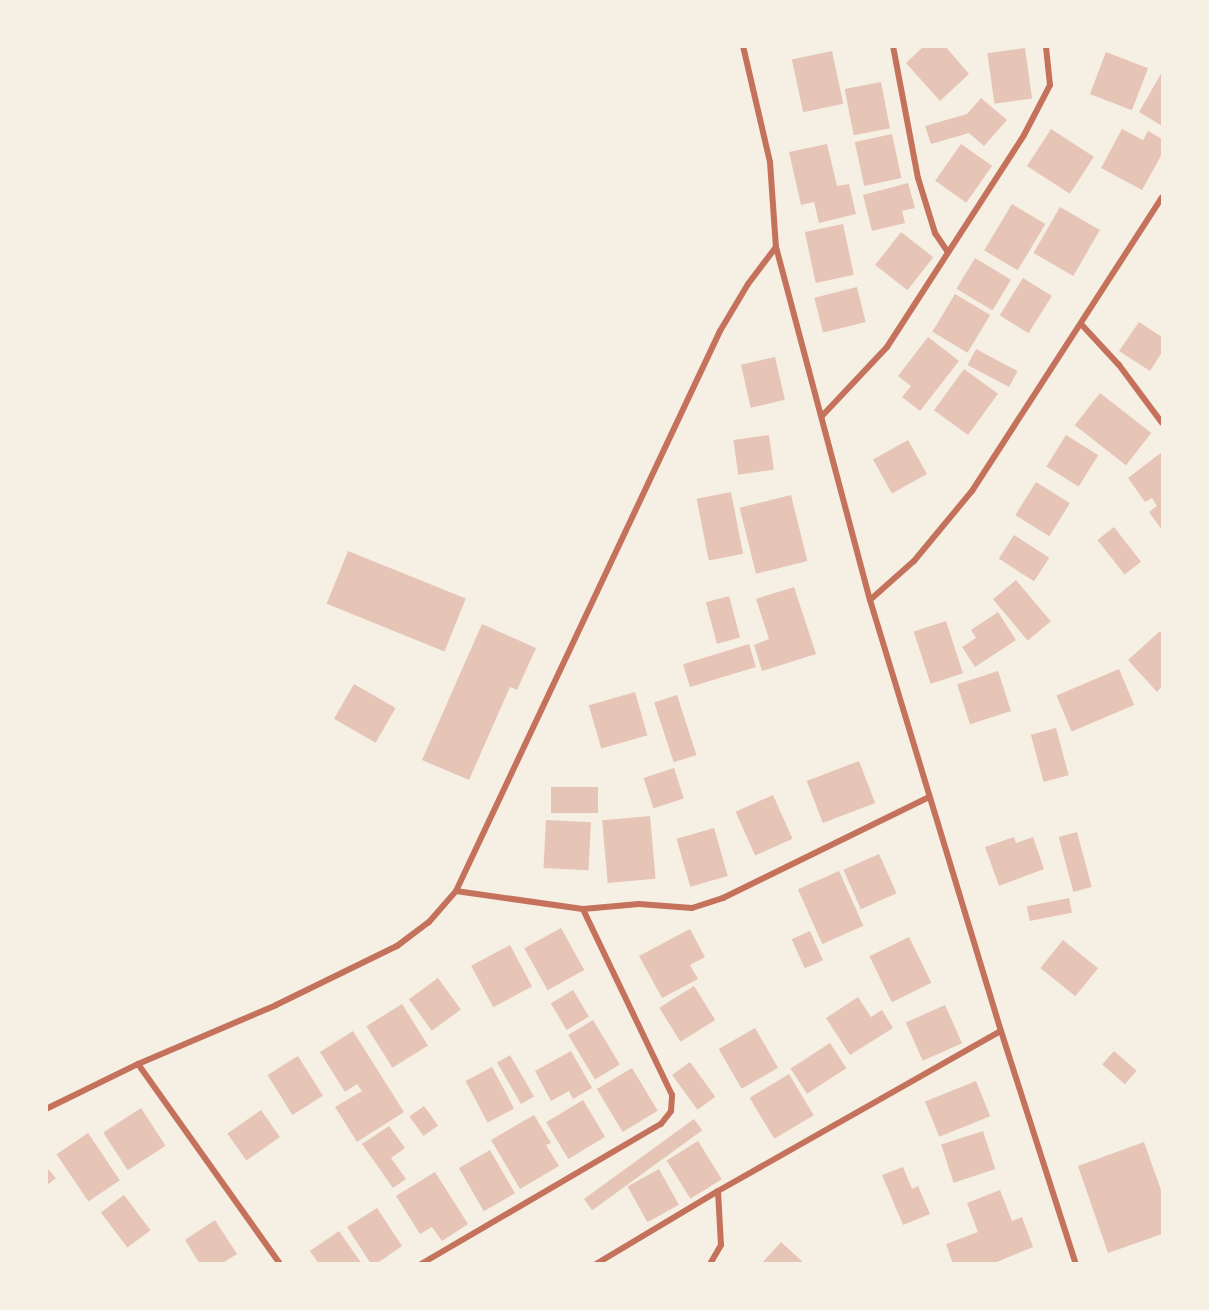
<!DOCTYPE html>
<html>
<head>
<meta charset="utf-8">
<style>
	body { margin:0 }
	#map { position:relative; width:1209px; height:1310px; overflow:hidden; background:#f6efe4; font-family:"Public Sans",sans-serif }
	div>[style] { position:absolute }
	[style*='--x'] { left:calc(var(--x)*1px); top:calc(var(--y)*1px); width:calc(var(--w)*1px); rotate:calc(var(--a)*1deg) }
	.building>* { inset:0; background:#e6c5b7; transform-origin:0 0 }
	.minor>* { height:6px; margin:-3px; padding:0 3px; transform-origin:3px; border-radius:3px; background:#c5725c }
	span { translate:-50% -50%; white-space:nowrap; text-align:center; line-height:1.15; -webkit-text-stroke:6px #f6efe4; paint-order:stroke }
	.frame { position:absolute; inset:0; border:48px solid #f6efe4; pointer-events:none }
</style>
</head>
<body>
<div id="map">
	<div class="building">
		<i style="clip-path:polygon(924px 46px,945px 46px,969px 74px,940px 101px,906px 63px)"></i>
		<i style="left:1025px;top:48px;width:51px;height:38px;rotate:82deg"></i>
		<i style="left:832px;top:51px;width:54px;height:41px;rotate:78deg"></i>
		<i style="left:1106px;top:52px;width:45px;height:45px;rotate:21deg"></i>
		<i style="clip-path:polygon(1162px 72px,1162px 126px,1139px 112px)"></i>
		<i style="left:881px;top:82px;width:47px;height:37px;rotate:79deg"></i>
		<i style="clip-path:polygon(981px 98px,1007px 120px,984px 146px,969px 133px,931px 144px,925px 126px,967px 114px)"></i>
		<i style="left:1051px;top:129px;width:51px;height:44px;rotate:33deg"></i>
		<i style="clip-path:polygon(1122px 129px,1143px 140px,1148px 131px,1162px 139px,1162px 154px,1142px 190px,1101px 168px)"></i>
		<i style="left:892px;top:134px;width:45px;height:38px;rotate:78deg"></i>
		<i style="clip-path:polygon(827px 144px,837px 186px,849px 184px,856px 214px,819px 223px,814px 202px,801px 205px,789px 152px)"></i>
		<i style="left:961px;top:144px;width:38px;height:45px;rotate:35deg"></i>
		<i style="clip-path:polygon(908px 183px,915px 208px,902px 211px,905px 223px,872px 231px,863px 195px)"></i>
		<i style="left:1012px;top:204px;width:39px;height:54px;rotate:31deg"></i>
		<i style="left:1060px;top:207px;width:46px;height:53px;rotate:30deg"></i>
		<i style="left:843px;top:224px;width:52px;height:39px;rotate:78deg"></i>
		<i style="left:901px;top:232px;width:41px;height:42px;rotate:38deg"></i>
		<i style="left:975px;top:258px;width:42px;height:36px;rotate:31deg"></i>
		<i style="left:1023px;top:278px;width:34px;height:44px;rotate:32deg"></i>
		<i style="left:857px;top:287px;width:36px;height:44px;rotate:76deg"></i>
		<i style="left:955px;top:294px;width:41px;height:44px;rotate:31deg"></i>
		<i style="clip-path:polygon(1139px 322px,1162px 337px,1162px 352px,1150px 371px,1119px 351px)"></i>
		<i style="clip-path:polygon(928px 337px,959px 361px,920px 411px,902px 397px,911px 386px,898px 376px)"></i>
		<i style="left:976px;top:349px;width:47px;height:18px;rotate:28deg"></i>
		<i style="left:775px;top:357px;width:44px;height:35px;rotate:77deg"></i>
		<i style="left:964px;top:369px;width:42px;height:51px;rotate:36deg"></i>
		<i style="left:1100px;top:393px;width:65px;height:41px;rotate:38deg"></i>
		<i style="left:769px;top:435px;width:35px;height:36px;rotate:82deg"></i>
		<i style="left:1066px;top:435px;width:38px;height:37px;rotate:32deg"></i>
		<i style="left:908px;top:440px;width:39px;height:40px;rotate:61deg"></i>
		<i style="clip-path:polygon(1162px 452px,1162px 530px,1149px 512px,1157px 506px,1152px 498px,1145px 502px,1128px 478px)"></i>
		<i style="left:1036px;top:482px;width:40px;height:39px;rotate:32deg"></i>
		<i style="left:731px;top:492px;width:63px;height:35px;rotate:79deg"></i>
		<i style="left:791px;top:495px;width:68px;height:53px;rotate:76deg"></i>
		<i style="left:1114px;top:527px;width:44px;height:21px;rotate:52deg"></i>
		<i style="left:1014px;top:535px;width:42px;height:28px;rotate:33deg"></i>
		<i style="left:348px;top:551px;width:127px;height:57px;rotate:22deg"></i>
		<i style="left:1016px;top:580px;width:54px;height:30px;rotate:50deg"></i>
		<i style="clip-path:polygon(794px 587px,816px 654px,762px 671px,754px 645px,769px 639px,756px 599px)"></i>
		<i style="left:729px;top:596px;width:43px;height:24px;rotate:75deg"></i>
		<i style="clip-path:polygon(998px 612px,1016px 640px,975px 667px,962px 647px,976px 638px,971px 630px)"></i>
		<i style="left:946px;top:621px;width:55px;height:34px;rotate:72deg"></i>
		<i style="clip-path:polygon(482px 624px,536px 648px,517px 690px,510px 687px,469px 780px,422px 760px)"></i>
		<i style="clip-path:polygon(1160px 631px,1162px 634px,1162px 686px,1157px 692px,1128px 660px)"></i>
		<i style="left:749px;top:644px;width:24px;height:69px;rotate:73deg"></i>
		<i style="left:1119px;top:669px;width:39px;height:68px;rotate:67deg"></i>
		<i style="left:998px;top:671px;width:42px;height:43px;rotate:72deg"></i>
		<i style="left:354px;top:684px;width:48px;height:40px;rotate:30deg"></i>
		<i style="left:635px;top:692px;width:45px;height:48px;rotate:74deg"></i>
		<i style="left:677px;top:695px;width:63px;height:24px;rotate:72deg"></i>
		<i style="left:1056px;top:728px;width:49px;height:26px;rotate:75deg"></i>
		<i style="left:859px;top:761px;width:45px;height:56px;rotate:69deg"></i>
		<i style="left:674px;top:768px;width:32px;height:32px;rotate:72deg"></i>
		<i style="left:551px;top:787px;width:47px;height:26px"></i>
		<i style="left:773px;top:795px;width:48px;height:41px;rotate:66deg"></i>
		<i style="left:650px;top:816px;width:63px;height:48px;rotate:85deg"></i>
		<i style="left:546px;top:820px;width:45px;height:48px;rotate:3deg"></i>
		<i style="left:714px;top:828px;width:50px;height:39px;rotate:74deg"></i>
		<i style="left:1077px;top:832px;width:57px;height:19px;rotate:75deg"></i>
		<i style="clip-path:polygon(1014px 837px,1016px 843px,1033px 837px,1044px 869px,999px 886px,985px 847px)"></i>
		<i style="left:879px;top:854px;width:43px;height:39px;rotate:66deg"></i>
		<i style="left:839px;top:871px;width:60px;height:45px;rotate:66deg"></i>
		<i style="left:1069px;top:898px;width:15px;height:43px;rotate:79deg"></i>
		<i style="left:561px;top:928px;width:48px;height:42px;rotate:61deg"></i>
		<i style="clip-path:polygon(690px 929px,705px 957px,690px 965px,698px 979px,662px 998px,639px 956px)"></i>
		<i style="left:810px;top:931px;width:32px;height:20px;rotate:66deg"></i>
		<i style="left:909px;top:937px;width:51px;height:44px;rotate:64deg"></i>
		<i style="left:1063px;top:940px;width:45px;height:36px;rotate:39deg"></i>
		<i style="left:510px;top:945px;width:47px;height:44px;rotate:62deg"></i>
		<i style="left:438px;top:978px;width:39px;height:36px;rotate:54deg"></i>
		<i style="left:694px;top:986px;width:40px;height:41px;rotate:58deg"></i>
		<i style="left:573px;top:990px;width:31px;height:26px;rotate:59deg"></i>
		<i style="clip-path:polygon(858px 997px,871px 1017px,882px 1010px,893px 1028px,850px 1055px,826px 1018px)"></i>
		<i style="left:402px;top:1004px;width:49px;height:42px;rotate:58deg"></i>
		<i style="left:945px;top:1005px;width:42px;height:43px;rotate:66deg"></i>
		<i style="left:593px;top:1020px;width:52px;height:29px;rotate:59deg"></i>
		<i style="left:755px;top:1028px;width:46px;height:42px;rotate:60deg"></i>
		<i style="clip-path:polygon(353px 1031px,404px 1112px,357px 1142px,335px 1107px,362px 1091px,357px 1084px,345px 1092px,320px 1052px)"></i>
		<i style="left:830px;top:1043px;width:30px;height:47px;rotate:57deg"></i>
		<i style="clip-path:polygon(571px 1051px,592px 1088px,573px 1099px,569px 1091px,551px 1101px,535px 1071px)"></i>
		<i style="left:1114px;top:1051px;width:30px;height:18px;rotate:41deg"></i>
		<i style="left:510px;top:1055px;width:48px;height:15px;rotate:60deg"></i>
		<i style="left:298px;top:1056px;width:47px;height:36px;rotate:58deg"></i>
		<i style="left:690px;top:1062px;width:43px;height:22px;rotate:54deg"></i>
		<i style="left:492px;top:1067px;width:47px;height:30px;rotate:62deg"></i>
		<i style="left:632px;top:1068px;width:50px;height:41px;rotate:59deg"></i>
		<i style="left:789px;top:1074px;width:48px;height:46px;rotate:59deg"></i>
		<i style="left:976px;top:1081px;width:38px;height:55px;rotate:68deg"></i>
		<i style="left:583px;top:1100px;width:43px;height:43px;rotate:59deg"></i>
		<i style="left:424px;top:1106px;width:24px;height:18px;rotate:54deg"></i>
		<i style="left:141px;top:1108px;width:45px;height:45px;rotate:57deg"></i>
		<i style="left:261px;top:1110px;width:33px;height:41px;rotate:55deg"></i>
		<i style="clip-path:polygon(534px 1115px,551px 1143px,546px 1145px,559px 1166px,520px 1189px,491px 1140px)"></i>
		<i style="left:694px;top:1119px;width:14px;height:136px;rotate:54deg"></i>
		<i style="clip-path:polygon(389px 1126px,405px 1148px,391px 1158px,406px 1179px,393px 1188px,362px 1144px)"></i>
		<i style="left:983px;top:1131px;width:40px;height:44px;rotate:72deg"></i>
		<i style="left:88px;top:1133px;width:57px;height:38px;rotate:56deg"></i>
		<i style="left:698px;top:1141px;width:45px;height:37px;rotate:58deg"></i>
		<i style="clip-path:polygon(1144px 1142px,1162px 1193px,1162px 1234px,1108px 1253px,1078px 1166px)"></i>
		<i style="left:490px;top:1150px;width:50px;height:36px;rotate:60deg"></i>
		<i style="clip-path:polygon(46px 1167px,56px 1178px,46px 1186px)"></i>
		<i style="clip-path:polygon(903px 1167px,912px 1189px,918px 1186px,930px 1214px,903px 1225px,882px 1175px)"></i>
		<i style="left:659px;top:1169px;width:41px;height:36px;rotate:61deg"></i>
		<i style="clip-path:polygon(435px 1172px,468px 1224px,442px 1241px,432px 1227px,420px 1234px,396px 1196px)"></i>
		<i style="clip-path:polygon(1000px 1190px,1012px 1221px,1022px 1217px,1033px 1247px,992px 1264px,953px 1264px,946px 1244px,978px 1232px,967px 1203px)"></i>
		<i style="left:124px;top:1195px;width:44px;height:29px;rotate:53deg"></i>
		<i style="clip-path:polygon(377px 1208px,402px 1246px,376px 1264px,371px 1264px,347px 1227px)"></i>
		<i style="clip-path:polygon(215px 1220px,237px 1254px,221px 1264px,200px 1264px,185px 1240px)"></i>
		<i style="clip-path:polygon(339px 1231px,362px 1264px,319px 1264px,310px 1251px)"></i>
		<i style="clip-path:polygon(781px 1242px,805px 1264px,761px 1264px)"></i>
	</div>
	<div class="minor">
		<i style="--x:743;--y:46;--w:119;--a:76.9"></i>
		<i style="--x:770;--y:162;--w:85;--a:86"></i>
		<i style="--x:776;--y:247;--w:365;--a:75.1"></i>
		<i style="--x:870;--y:600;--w:450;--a:73.1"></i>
		<i style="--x:1001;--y:1031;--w:245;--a:72.2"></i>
		<i style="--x:893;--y:46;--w:134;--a:79.3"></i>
		<i style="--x:918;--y:178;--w:58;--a:72.8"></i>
		<i style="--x:935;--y:233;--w:23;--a:56"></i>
		<i style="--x:1081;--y:324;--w:56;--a:47.2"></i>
		<i style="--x:1119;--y:365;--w:72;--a:53.4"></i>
		<i style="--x:822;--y:416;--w:95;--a:-46.7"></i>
		<i style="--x:887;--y:347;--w:252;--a:-57.1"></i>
		<i style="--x:1024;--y:135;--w:56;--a:-62.5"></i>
		<i style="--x:1050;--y:85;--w:39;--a:-96"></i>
		<i style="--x:870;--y:600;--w:59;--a:-41.6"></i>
		<i style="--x:914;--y:561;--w:91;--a:-50.4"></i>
		<i style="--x:972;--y:491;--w:350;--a:-57.1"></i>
		<i style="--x:456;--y:891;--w:128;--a:8.1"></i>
		<i style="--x:138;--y:1064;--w:245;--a:54.6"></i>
		<i style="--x:46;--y:1109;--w:102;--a:-26.1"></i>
		<i style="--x:138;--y:1064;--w:150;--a:-23.1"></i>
		<i style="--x:276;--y:1005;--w:135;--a:-26"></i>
		<i style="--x:397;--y:946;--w:40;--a:-37"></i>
		<i style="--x:429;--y:922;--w:41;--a:-48.9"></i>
		<i style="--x:456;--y:891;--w:619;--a:-64.76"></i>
		<i style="--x:720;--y:331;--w:55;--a:-59.2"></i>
		<i style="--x:748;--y:284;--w:46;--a:-52.9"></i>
		<i style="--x:421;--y:1264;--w:278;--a:-30.3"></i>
		<i style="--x:661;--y:1124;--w:16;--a:-52"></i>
		<i style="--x:671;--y:1111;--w:16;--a:-86"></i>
		<i style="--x:672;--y:1095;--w:206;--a:-115.6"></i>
		<i style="--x:583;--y:909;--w:56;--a:-5.1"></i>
		<i style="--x:639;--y:904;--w:53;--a:4.3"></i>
		<i style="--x:692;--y:908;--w:33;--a:-18"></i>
		<i style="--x:723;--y:898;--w:229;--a:-26.1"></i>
		<i style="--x:596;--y:1264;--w:142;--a:-30.9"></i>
		<i style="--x:718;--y:1191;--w:325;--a:-29.5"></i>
		<i style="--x:710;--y:1264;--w:22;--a:-60"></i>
		<i style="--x:721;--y:1245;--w:54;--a:-93.2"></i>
	</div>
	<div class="frame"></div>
</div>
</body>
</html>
